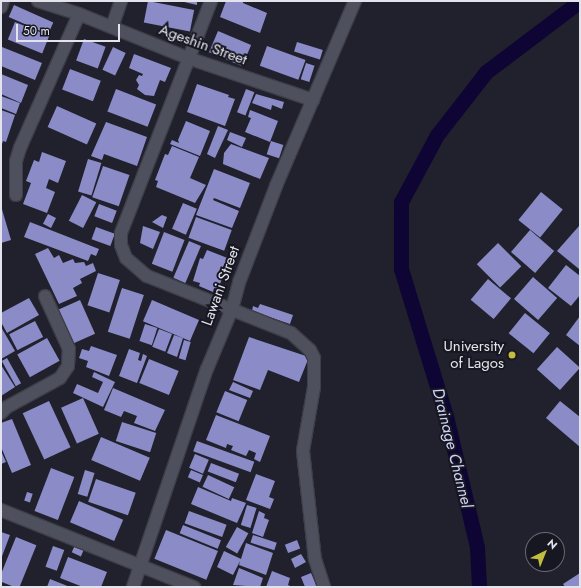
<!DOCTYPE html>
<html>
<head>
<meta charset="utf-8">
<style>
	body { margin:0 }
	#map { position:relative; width:581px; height:588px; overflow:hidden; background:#20212c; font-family:Jost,sans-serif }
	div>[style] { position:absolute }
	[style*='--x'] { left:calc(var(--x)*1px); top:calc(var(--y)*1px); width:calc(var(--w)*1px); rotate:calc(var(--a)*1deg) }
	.canal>* { height:15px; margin:-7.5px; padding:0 7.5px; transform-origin:7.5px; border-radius:7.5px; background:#0e0534 }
	.building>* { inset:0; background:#8b8cc7; transform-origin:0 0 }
	.roads { filter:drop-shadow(1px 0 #3e3e48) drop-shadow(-1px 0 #3e3e48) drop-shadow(0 1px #3e3e48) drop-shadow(0 -1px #3e3e48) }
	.minor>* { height:12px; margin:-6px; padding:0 6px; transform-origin:6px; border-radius:6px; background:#4f505d }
	.dots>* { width:11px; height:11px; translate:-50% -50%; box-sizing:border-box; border:2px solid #171722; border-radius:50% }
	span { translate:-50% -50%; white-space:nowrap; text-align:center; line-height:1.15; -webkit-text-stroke:4px #171722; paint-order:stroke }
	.street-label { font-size:15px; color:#e3e4eb }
	.poi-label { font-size:15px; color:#e3e4eb }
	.right { translate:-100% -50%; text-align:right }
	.water-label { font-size:16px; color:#cfd2f3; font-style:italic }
	.frame { position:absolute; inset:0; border:2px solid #e3e4eb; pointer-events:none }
	.north { position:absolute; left:525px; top:532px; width:40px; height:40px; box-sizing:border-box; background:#171722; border:1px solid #696972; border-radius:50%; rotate:43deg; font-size:11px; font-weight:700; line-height:16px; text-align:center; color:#e3e4eb }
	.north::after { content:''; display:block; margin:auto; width:14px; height:18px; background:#c2bd3f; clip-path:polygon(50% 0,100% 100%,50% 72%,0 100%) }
	.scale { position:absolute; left:16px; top:24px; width:104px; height:18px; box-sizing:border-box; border:2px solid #e3e4eb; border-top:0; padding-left:5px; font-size:12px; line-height:14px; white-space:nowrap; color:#e3e4eb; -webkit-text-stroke:3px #171722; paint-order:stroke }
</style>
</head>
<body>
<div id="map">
	<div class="canal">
		<i style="--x:479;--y:587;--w:40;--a:-92.9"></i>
		<i style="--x:477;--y:547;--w:135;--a:-103.3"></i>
		<i style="--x:446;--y:416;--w:154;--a:-107"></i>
		<i style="--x:401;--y:269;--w:67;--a:-90"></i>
		<i style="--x:401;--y:202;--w:76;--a:-61.8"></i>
		<i style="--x:437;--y:135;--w:80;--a:-52.1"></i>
		<i style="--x:486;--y:72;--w:118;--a:-37.1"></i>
	</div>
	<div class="building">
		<i style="left:148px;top:1px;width:47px;height:22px;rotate:11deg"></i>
		<i style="clip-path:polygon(180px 1px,197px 1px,197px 5px)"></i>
		<i style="clip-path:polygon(226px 1px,243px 1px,243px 3px,267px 13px,260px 33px,220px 17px)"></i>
		<i style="left:14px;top:5px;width:43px;height:13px;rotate:24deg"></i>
		<i style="left:15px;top:22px;width:37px;height:19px;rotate:22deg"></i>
		<i style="left:218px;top:31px;width:36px;height:23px;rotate:23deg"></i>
		<i style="left:84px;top:39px;width:23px;height:23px;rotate:20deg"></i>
		<i style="left:297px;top:42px;width:27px;height:10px;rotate:17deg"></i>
		<i style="left:267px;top:46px;width:41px;height:21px;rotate:20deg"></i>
		<i style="clip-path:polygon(2px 47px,42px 63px,35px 80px,1px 66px)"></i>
		<i style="left:113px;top:47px;width:14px;height:25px;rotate:25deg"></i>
		<i style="clip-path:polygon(134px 54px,171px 68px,165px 82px,160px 80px,154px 96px,145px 95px,137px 89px,139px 85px,136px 80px,139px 75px,142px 76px,143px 74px,129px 68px)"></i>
		<i style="left:306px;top:63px;width:9px;height:17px;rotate:18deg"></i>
		<i style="left:70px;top:69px;width:33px;height:22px;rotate:21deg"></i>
		<i style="clip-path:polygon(1px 74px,28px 85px,21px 103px,1px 94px)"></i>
		<i style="clip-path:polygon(197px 84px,229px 95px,228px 97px,235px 99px,225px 126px,187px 112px)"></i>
		<i style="left:116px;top:89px;width:43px;height:24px;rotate:21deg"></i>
		<i style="left:246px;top:89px;width:9px;height:25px;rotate:21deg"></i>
		<i style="clip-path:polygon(256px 94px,284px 102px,282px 109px,272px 105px,271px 110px,252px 103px)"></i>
		<i style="clip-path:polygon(1px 96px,20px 103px,16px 114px,1px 108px)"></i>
		<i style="left:57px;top:106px;width:43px;height:23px;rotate:24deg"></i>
		<i style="clip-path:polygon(1px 110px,15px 115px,6px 142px,3px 141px,1px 147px)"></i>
		<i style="clip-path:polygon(250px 110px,278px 121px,270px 142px,245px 132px,251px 118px,248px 117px)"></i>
		<i style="clip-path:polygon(186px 121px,210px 131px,200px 156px,170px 144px,172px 140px,179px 143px,178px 140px)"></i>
		<i style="clip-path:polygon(106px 122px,147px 137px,137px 166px,104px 154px,102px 160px,91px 156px)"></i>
		<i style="clip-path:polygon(218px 126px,228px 130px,215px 158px,207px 154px)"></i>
		<i style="clip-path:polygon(230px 132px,246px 138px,242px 147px,227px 140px)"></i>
		<i style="left:271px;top:141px;width:13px;height:14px;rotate:18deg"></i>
		<i style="clip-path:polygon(231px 144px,269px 158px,260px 179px,223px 164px,224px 153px)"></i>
		<i style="clip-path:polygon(172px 146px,199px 157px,190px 178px,206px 185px,195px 203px,156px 187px,158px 181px,155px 180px,165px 154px,168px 155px)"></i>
		<i style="clip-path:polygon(42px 152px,66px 161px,58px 183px,49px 179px,46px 188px,55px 192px,47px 213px,23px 204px,31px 183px,26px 181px,34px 160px,39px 162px)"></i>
		<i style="left:88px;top:159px;width:14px;height:34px;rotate:17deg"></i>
		<i style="left:103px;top:166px;width:28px;height:33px;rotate:19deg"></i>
		<i style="clip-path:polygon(214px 169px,250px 183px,240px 208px,214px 198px,213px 200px,239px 211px,232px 228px,196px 215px)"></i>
		<i style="left:541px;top:192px;width:28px;height:36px;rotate:39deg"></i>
		<i style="left:82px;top:195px;width:16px;height:29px;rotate:27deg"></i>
		<i style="left:183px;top:203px;width:15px;height:28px;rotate:23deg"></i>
		<i style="left:99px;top:204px;width:19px;height:13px;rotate:21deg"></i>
		<i style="clip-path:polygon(1px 206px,11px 240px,1px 243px)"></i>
		<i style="left:48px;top:214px;width:9px;height:11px;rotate:27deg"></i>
		<i style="clip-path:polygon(162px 215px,167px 217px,163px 228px,152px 222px)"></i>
		<i style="left:196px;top:217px;width:38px;height:22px;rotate:20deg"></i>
		<i style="clip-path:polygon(30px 222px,99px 249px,96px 256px,91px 254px,88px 261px,24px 237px)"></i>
		<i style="clip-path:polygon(143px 226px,160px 232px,153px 249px,140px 243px)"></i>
		<i style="clip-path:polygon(579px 226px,580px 267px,579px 269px,557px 251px)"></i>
		<i style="left:96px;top:227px;width:20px;height:13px;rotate:20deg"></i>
		<i style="left:530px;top:230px;width:32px;height:29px;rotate:41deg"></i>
		<i style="left:164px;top:232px;width:22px;height:34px;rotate:21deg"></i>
		<i style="left:189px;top:241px;width:13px;height:40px;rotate:23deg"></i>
		<i style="left:498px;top:243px;width:33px;height:30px;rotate:45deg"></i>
		<i style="clip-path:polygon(48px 248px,54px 258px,59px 255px,63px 263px,73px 259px,75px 263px,84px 262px,86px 266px,93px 263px,96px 271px,80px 279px,82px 283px,73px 288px,77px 296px,59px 304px,35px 254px)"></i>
		<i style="clip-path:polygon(207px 250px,230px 259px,218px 289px,214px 288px,213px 292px,199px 286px,200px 283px,193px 281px,200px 258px,203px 259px)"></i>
		<i style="clip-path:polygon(566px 265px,580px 276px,580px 295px,571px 306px,548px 288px)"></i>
		<i style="left:98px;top:273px;width:23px;height:34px;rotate:18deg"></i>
		<i style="left:533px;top:277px;width:32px;height:29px;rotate:41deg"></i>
		<i style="left:488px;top:279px;width:30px;height:27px;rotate:40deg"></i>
		<i style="left:122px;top:288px;width:23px;height:46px;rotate:18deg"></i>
		<i style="clip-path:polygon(29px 298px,39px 315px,7px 333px,1px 322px,1px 313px)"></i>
		<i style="left:80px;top:300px;width:37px;height:24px;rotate:66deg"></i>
		<i style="left:152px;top:300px;width:51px;height:23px;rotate:23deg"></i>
		<i style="clip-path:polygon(260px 304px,293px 315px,290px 324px,252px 311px,253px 306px,258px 308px)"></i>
		<i style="left:525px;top:313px;width:32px;height:26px;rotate:39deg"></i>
		<i style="clip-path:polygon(580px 316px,580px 346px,566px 335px)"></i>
		<i style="left:35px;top:321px;width:18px;height:29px;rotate:63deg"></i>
		<i style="left:145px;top:324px;width:13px;height:18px;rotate:18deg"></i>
		<i style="clip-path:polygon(1px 327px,15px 351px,1px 359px)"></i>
		<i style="left:159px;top:329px;width:14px;height:19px;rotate:21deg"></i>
		<i style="clip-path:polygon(174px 335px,183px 338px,177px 357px,167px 353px)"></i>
		<i style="clip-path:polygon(249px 337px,309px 357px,299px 382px,268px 370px,260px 390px,233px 380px)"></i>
		<i style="left:47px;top:338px;width:26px;height:34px;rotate:61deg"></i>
		<i style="left:184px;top:340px;width:7px;height:19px;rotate:16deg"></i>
		<i style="clip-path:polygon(91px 346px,117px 355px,109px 376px,86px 367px,88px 361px,79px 358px,82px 349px,89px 351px)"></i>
		<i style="left:557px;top:347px;width:31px;height:30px;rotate:42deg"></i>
		<i style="clip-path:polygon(129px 349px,140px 353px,138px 360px,141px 361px,143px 354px,147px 356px,137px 383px,119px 376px)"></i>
		<i style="left:7px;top:358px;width:29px;height:6px;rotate:61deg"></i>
		<i style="left:149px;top:359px;width:32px;height:26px;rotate:22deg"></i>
		<i style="clip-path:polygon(1px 365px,15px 387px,1px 396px)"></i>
		<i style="clip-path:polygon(94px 372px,115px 382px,103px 407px,73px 393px,77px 384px,98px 393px,103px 382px,92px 377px)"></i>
		<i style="clip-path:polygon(233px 382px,253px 391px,250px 398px,229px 390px)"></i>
		<i style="clip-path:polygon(113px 388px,165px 410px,155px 431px,134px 423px,137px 416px,124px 411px,121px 417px,104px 410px)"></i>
		<i style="left:225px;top:391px;width:24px;height:23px;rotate:22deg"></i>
		<i style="left:83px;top:398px;width:39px;height:24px;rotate:66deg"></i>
		<i style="left:49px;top:401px;width:51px;height:29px;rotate:65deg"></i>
		<i style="clip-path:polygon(560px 401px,580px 417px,580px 447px,546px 418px)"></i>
		<i style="clip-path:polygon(216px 415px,270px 436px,260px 462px,254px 459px,256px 453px,249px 450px,246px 456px,231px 450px,233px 446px,227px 444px,226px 448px,206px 440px)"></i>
		<i style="clip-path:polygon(12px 419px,31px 465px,12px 473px,1px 447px,1px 423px)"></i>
		<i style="left:122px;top:422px;width:36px;height:20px;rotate:18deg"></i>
		<i style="left:101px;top:437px;width:53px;height:25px;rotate:23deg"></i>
		<i style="left:197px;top:441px;width:61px;height:11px;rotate:20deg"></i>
		<i style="clip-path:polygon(1px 451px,6px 462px,1px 464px)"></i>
		<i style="left:195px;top:454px;width:15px;height:15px;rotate:23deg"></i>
		<i style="left:211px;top:463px;width:30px;height:9px;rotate:21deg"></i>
		<i style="left:51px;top:468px;width:25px;height:46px;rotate:21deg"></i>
		<i style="left:85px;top:470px;width:10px;height:25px;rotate:17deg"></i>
		<i style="left:191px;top:470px;width:13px;height:8px;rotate:23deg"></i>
		<i style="clip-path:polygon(256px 474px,275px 481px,269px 497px,274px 499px,270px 509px,246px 500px)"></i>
		<i style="left:208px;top:475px;width:29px;height:13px;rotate:25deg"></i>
		<i style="left:96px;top:479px;width:42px;height:24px;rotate:19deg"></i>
		<i style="clip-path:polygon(198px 487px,231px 501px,232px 498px,246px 503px,237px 523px,191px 504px)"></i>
		<i style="left:27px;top:492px;width:6px;height:9px;rotate:18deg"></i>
		<i style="left:79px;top:501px;width:48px;height:23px;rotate:23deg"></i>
		<i style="left:247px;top:505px;width:10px;height:21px;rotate:17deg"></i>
		<i style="left:189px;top:511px;width:40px;height:13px;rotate:20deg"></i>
		<i style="clip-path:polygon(259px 511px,265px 514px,264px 518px,269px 520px,263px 537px,252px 533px)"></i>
		<i style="left:183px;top:525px;width:41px;height:9px;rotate:22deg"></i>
		<i style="left:237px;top:527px;width:13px;height:23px;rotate:29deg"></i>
		<i style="left:166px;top:530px;width:56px;height:31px;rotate:22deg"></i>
		<i style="clip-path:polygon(1px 532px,10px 535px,1px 559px)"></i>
		<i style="left:253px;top:535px;width:25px;height:8px;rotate:18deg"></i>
		<i style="left:16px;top:537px;width:22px;height:47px;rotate:22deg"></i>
		<i style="left:297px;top:540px;width:9px;height:13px;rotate:69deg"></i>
		<i style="clip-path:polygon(246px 543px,273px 553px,266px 575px,239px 565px,240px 561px,233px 575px,217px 567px,224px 551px,241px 559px)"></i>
		<i style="left:75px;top:545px;width:10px;height:8px;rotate:24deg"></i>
		<i style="left:53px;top:546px;width:12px;height:22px;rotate:20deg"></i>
		<i style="clip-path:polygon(301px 554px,306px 562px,295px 568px,291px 559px)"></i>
		<i style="clip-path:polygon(68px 557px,107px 572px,101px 587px,83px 587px,60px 578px)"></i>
		<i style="clip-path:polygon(239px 568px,263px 578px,260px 587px,233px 585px)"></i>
		<i style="clip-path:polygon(272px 571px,290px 578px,288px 585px,292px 587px,266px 587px)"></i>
		<i style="clip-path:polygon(311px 573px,317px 587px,305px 587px,301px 577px)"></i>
		<i style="clip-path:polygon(580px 573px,580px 587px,565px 587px,563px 584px)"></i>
		<i style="clip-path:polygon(50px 579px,70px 587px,47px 587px)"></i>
	</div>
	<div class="roads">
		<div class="minor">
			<i style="--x:38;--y:1;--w:43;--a:17.6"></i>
			<i style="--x:79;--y:14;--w:118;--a:22"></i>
			<i style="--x:188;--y:58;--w:132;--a:18.6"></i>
			<i style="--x:211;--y:1;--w:249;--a:111.2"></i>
			<i style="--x:121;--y:233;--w:12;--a:90"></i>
			<i style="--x:121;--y:245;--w:14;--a:69"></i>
			<i style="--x:126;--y:258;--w:28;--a:41"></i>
			<i style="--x:147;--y:276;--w:155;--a:21.6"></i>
			<i style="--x:291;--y:333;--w:25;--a:42"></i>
			<i style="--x:310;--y:350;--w:9;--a:63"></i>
			<i style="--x:314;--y:358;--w:29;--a:90"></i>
			<i style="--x:314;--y:387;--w:65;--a:99.8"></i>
			<i style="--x:303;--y:451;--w:109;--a:83.7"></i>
			<i style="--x:315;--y:559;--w:29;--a:72"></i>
			<i style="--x:1;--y:7;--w:6;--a:-72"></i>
			<i style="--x:112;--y:27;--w:28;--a:-71"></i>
			<i style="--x:16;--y:195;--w:34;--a:-90"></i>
			<i style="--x:16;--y:161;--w:14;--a:-73"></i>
			<i style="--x:20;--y:148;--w:146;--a:-66.2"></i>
			<i style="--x:1;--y:413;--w:8;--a:-45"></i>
			<i style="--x:7;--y:407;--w:60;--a:-28.7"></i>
			<i style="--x:60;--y:378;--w:14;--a:-56"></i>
			<i style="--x:68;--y:366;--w:17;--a:-87"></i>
			<i style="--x:69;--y:349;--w:58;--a:-114.4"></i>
			<i style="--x:1;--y:510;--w:208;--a:21.8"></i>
			<i style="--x:133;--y:587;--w:230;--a:-71.3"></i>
			<i style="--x:207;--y:369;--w:65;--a:-67.4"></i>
			<i style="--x:232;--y:309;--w:30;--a:-75"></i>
			<i style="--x:240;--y:280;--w:101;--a:-69"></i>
			<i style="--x:276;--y:186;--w:201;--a:-66.9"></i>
		</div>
	</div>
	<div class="dots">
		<i style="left:512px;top:355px;background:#c2bd3f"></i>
	</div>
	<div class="street-label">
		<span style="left:203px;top:45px;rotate:20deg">Ageshin Street</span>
		<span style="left:221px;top:286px;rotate:-70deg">Lawani Street</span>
	</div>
	<div class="poi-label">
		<span class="right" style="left:504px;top:355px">University<br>of Lagos</span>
	</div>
	<div class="water-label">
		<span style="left:452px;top:448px;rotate:76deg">Drainage Channel</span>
	</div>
	<div class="frame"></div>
	<div class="north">N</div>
	<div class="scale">50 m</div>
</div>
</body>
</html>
